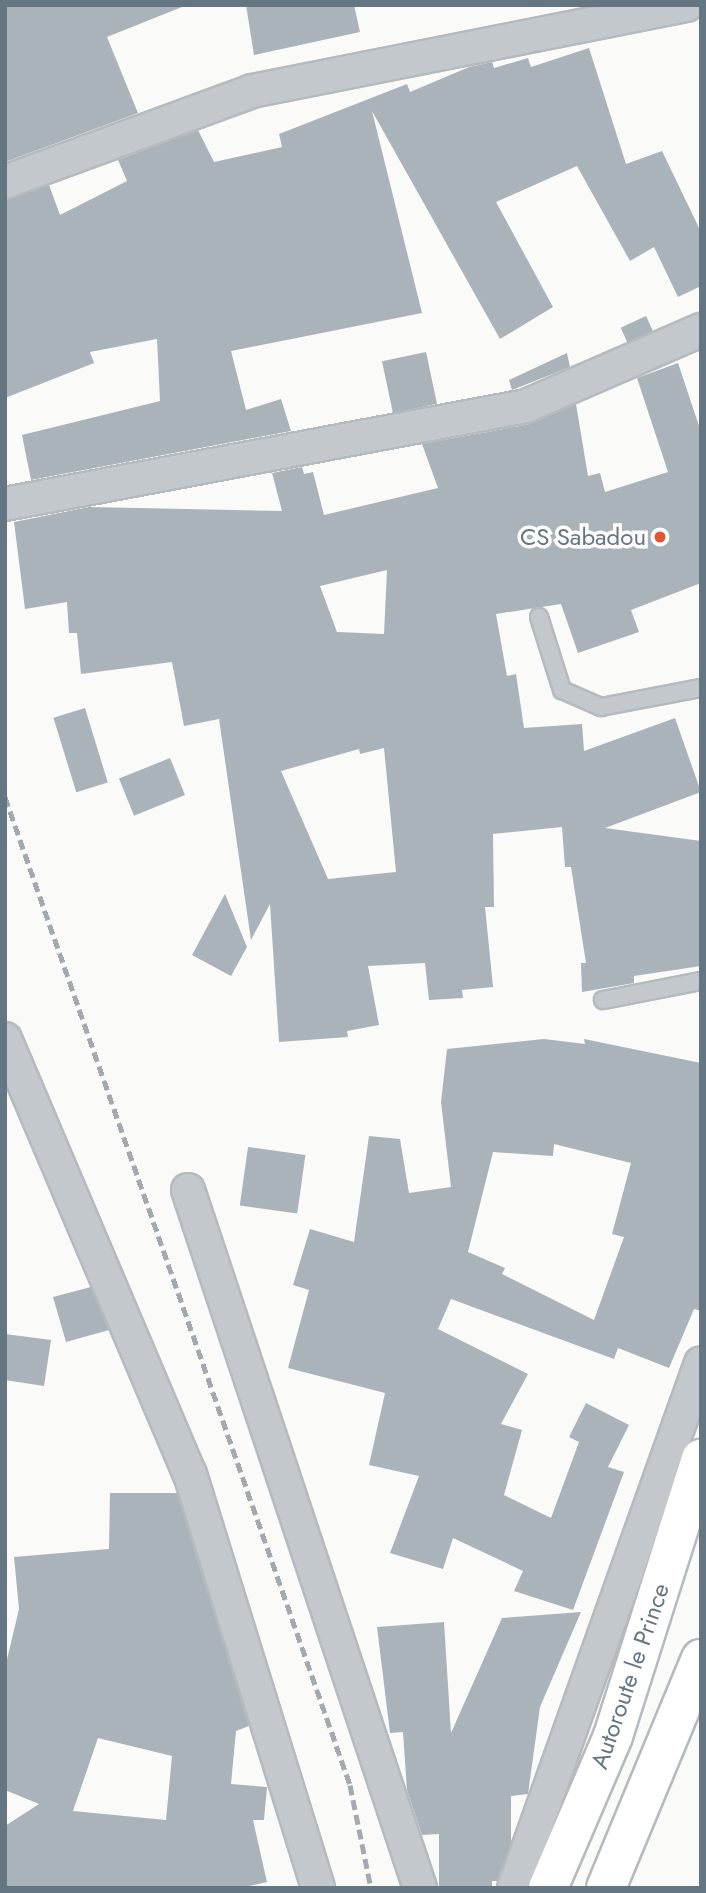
<!DOCTYPE html>
<html>
<head>
<meta charset="utf-8">
<style>
	body { margin:0 }
	#map { position:relative; width:706px; height:1893px; overflow:hidden; background:#fafaf8; font-family:Jost,sans-serif }
	div>[style] { position:absolute }
	[style*='--x'] { left:calc(var(--x)*1px); top:calc(var(--y)*1px); width:calc(var(--w)*1px); rotate:calc(var(--a)*1deg) }
	.building>* { inset:0; background:#aab3b9; transform-origin:0 0 }
	.roads { filter:drop-shadow(2px 0 #b5babe) drop-shadow(-2px 0 #b5babe) drop-shadow(0 2px #b5babe) drop-shadow(0 -2px #b5babe) }
	.service>* { height:16px; margin:-8px; padding:0 8px; transform-origin:8px; border-radius:8px; background:#c3c8cc }
	.minor>* { height:32px; margin:-16px; padding:0 16px; transform-origin:16px; border-radius:16px; background:#c3c8cc }
	.primary>* { height:38px; margin:-19px; padding:0 19px; transform-origin:19px; border-radius:19px; background:#fff }
	.rail>* { height:5px; margin-top:-2.5px; transform-origin:0; background:repeating-linear-gradient(90deg,#a2aab0 0 10px,transparent 0 15px) }
	.dots>* { width:19px; height:19px; translate:-50% -50%; box-sizing:border-box; border:4px solid #fff; border-radius:50% }
	span { translate:-50% -50%; white-space:nowrap; text-align:center; line-height:1.15; -webkit-text-stroke:7px #fff; paint-order:stroke }
	.poi-label { font-size:24px; color:#657683 }
	.right { translate:-100% -50%; text-align:right }
	.street-label { font-size:24px; color:#657683 }
	.frame { position:absolute; inset:0; border:7px solid #657683; pointer-events:none }
</style>
</head>
<body>
<div id="map">
	<div class="building">
		<i style="clip-path:polygon(5px 5px,182px 5px,182px 7px,107px 37px,138px 113px,5px 162px)"></i>
		<i style="clip-path:polygon(246px 5px,354px 5px,360px 32px,254px 55px)"></i>
		<i style="clip-path:polygon(589px 48px,626px 164px,662px 151px,701px 232px,701px 286px,678px 297px,654px 247px,630px 261px,577px 166px,496px 202px,553px 307px,500px 339px,372px 111px,422px 313px,231px 351px,246px 410px,281px 399px,291px 431px,31px 480px,22px 435px,160px 401px,157px 339px,90px 352px,94px 363px,5px 398px,5px 200px,49px 185px,60px 215px,127px 181px,118px 160px,198px 130px,214px 162px,282px 147px,279px 134px,407px 84px,410px 92px,469px 67px,492px 62px,494px 68px,528px 58px,531px 67px)"></i>
		<i style="left:646px;top:316px;width:17px;height:28px;rotate:65deg"></i>
		<i style="left:426px;top:352px;width:53px;height:45px;rotate:78deg"></i>
		<i style="clip-path:polygon(567px 353px,570px 367px,512px 390px,509px 380px)"></i>
		<i style="clip-path:polygon(evenodd,678px 363px,701px 432px,701px 583px,631px 610px,639px 632px,578px 653px,561px 604px,496px 614px,507px 676px,516px 674px,524px 728px,582px 724px,584px 751px,675px 718px,701px 792px,605px 828px,701px 841px,701px 966px,634px 976px,634px 983px,582px 992px,581px 963px,586px 963px,571px 867px,565px 867px,562px 827px,493px 834px,494px 907px,485px 907px,493px 987px,462px 990px,463px 998px,429px 1000px,425px 963px,368px 966px,379px 1025px,347px 1031px,348px 1037px,279px 1042px,270px 904px,251px 940px,219px 719px,184px 726px,172px 662px,81px 674px,77px 633px,69px 633px,67px 602px,25px 609px,14px 522px,89px 507px,282px 511px,272px 473px,302px 467px,304px 474px,313px 472px,324px 515px,438px 488px,422px 444px,530px 424px,576px 404px,588px 476px,600px 473px,605px 492px,668px 472px,637px 378px,678px 363px,387px 570px,384px 634px,337px 632px,320px 586px,387px 570px,678px 363px,384px 748px,396px 872px,328px 879px,281px 771px,359px 749px,360px 754px,384px 748px)"></i>
		<i style="left:85px;top:708px;width:78px;height:33px;rotate:73deg"></i>
		<i style="left:170px;top:758px;width:40px;height:55px;rotate:68deg"></i>
		<i style="clip-path:polygon(225px 894px,247px 947px,231px 976px,192px 955px)"></i>
		<i style="clip-path:polygon(evenodd,544px 1039px,585px 1044px,584px 1039px,701px 1063px,701px 1311px,694px 1309px,669px 1368px,618px 1348px,614px 1359px,451px 1299px,438px 1329px,528px 1374px,501px 1424px,522px 1430px,504px 1495px,551px 1518px,579px 1442px,569px 1437px,586px 1403px,629px 1425px,608px 1467px,624px 1472px,573px 1610px,514px 1591px,523px 1571px,453px 1538px,443px 1569px,390px 1553px,419px 1476px,369px 1465px,385px 1393px,288px 1368px,309px 1290px,293px 1285px,310px 1229px,354px 1242px,369px 1136px,400px 1139px,409px 1193px,451px 1187px,441px 1102px,447px 1049px,544px 1039px,554px 1144px,631px 1163px,612px 1234px,624px 1237px,594px 1320px,502px 1274px,505px 1268px,468px 1252px,493px 1152px,553px 1156px,554px 1144px)"></i>
		<i style="left:248px;top:1147px;width:58px;height:59px;rotate:8deg"></i>
		<i style="clip-path:polygon(91px 1287px,109px 1330px,66px 1342px,53px 1297px)"></i>
		<i style="clip-path:polygon(5px 1334px,51px 1340px,44px 1386px,5px 1380px)"></i>
		<i style="clip-path:polygon(evenodd,110px 1493px,177px 1493px,249px 1726px,236px 1731px,231px 1784px,267px 1787px,264px 1820px,253px 1820px,267px 1882px,240px 1888px,5px 1888px,5px 1826px,39px 1804px,5px 1790px,5px 1668px,19px 1609px,14px 1557px,109px 1549px,110px 1493px,98px 1738px,172px 1756px,166px 1820px,73px 1811px,98px 1738px)"></i>
		<i style="clip-path:polygon(581px 1612px,540px 1707px,528px 1794px,511px 1796px,511px 1843px,497px 1881px,492px 1881px,492px 1888px,439px 1888px,439px 1834px,422px 1835px,407px 1790px,403px 1732px,390px 1733px,377px 1627px,444px 1622px,451px 1733px,502px 1618px)"></i>
	</div>
	<div class="roads">
		<div class="service">
			<i style="--x:539;--y:617;--w:77;--a:72.5"></i>
			<i style="--x:562;--y:690;--w:43;--a:23.6"></i>
			<i style="--x:601;--y:707;--w:102;--a:-10.8"></i>
			<i style="--x:603;--y:1000;--w:100;--a:-11"></i>
		</div>
		<div class="minor">
			<i style="--x:5;--y:182;--w:263;--a:-20.2"></i>
			<i style="--x:252;--y:91;--w:443;--a:-11.2"></i>
			<i style="--x:5;--y:504;--w:530;--a:-10.65"></i>
			<i style="--x:526;--y:406;--w:191;--a:-23.5"></i>
			<i style="--x:5;--y:1039;--w:473;--a:67"></i>
			<i style="--x:190;--y:1474;--w:433;--a:72.8"></i>
			<i style="--x:188;--y:1190;--w:736;--a:71.61"></i>
			<i style="--x:514;--y:1888;--w:557;--a:-70.39"></i>
		</div>
		<div class="primary">
			<i style="--x:548;--y:1888;--w:165;--a:-66.8"></i>
			<i style="--x:613;--y:1736;--w:291;--a:-72.4"></i>
			<i style="--x:606;--y:1888;--w:248;--a:-67.5"></i>
		</div>
	</div>
	<div class="rail">
		<i style="--x:5;--y:797;--w:1047;--a:70.75"></i>
		<i style="--x:350;--y:1785;--w:105;--a:78.5"></i>
	</div>
	<div class="dots">
		<i style="left:660px;top:537px;background:#e4572e"></i>
	</div>
	<div class="poi-label">
		<span class="right" style="left:646px;top:537px">CS Sabadou</span>
	</div>
	<div class="street-label">
		<span style="left:630px;top:1676px;rotate:-71deg">Autoroute le Prince</span>
	</div>
	<div class="frame"></div>
</div>
</body>
</html>
